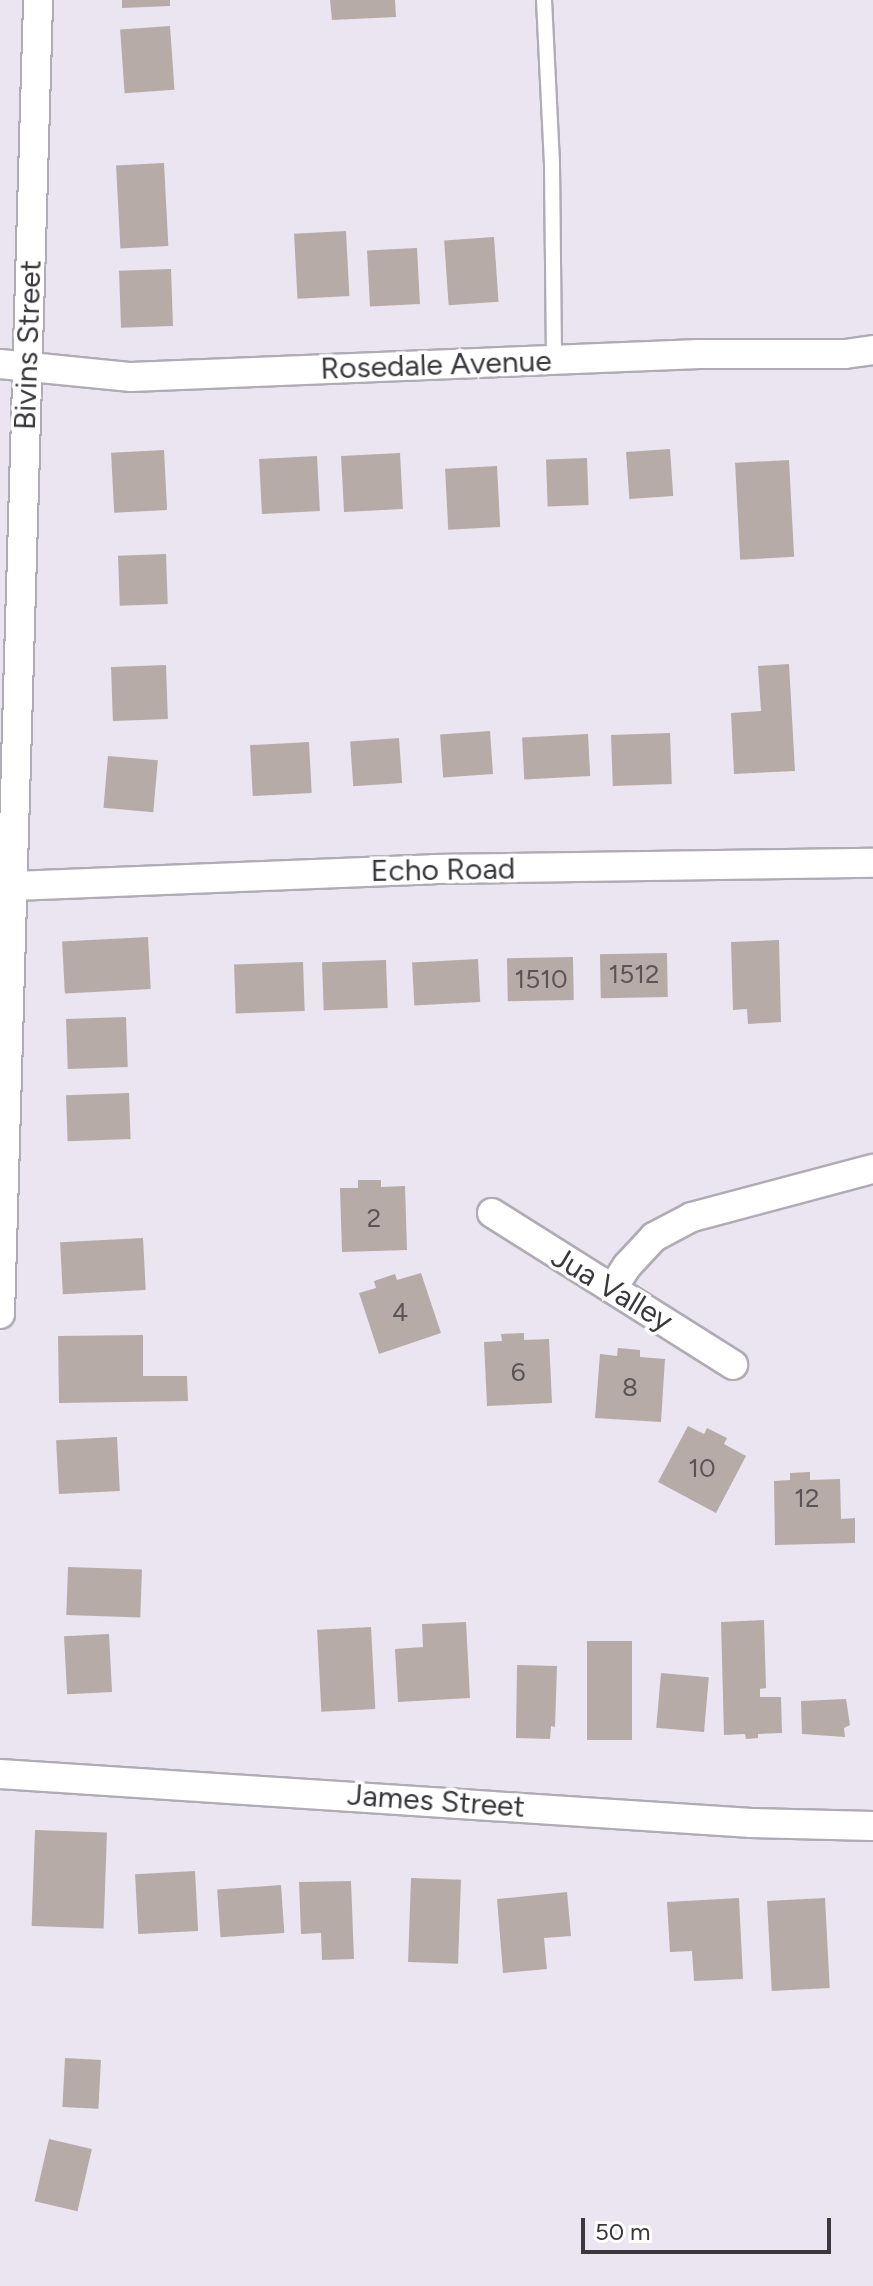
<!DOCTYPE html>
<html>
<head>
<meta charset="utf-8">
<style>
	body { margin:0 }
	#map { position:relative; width:873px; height:2286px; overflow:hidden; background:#eae5f0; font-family:Figtree,sans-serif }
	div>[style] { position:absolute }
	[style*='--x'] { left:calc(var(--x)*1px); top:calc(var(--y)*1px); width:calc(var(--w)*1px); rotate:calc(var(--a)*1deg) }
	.building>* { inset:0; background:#b7aba8; transform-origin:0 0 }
	.roads { filter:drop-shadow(2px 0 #b0acb5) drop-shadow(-2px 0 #b0acb5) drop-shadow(0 2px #b0acb5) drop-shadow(0 -2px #b0acb5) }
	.lane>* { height:14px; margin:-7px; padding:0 7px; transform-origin:7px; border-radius:7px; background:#fff }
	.street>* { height:28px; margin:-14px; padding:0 14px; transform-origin:14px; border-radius:14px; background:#fff }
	span { translate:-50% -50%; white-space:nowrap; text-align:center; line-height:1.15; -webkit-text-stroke:7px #fff; paint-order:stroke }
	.number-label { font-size:26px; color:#595557 }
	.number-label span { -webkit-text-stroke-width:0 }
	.street-label { font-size:30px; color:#3a383c }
	.scale { position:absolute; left:581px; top:2218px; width:250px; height:36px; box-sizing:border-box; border:4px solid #3a383c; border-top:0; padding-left:10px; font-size:24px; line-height:28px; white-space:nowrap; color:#3a383c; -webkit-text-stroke:6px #fff; paint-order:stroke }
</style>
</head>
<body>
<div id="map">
	<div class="building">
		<i style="clip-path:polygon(122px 0,170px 0,170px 6px,122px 8px)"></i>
		<i style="clip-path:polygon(330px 0,395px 0,396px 17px,332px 20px)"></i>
		<i style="left:170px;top:26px;width:64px;height:50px;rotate:86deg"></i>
		<i style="left:164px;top:163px;width:83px;height:48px;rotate:87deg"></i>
		<i style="left:346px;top:231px;width:65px;height:52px;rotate:87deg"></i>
		<i style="left:494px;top:237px;width:65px;height:50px;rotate:86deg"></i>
		<i style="left:417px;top:248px;width:56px;height:50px;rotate:87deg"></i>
		<i style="left:171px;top:269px;width:57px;height:52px;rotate:88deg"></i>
		<i style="left:670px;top:449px;width:47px;height:44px;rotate:86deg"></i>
		<i style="left:164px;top:450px;width:60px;height:53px;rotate:87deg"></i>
		<i style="left:400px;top:453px;width:56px;height:59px;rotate:87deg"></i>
		<i style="left:317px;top:456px;width:55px;height:58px;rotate:87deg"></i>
		<i style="left:587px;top:458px;width:47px;height:41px;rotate:88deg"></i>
		<i style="left:789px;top:460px;width:97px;height:54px;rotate:87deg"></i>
		<i style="left:497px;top:466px;width:61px;height:52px;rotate:87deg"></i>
		<i style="left:166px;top:554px;width:50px;height:48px;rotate:88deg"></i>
		<i style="clip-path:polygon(789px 664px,795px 771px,734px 774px,731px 713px,761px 711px,758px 666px)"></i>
		<i style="left:166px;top:665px;width:54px;height:55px;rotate:88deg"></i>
		<i style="left:490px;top:731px;width:43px;height:50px;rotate:86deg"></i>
		<i style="left:670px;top:733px;width:51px;height:59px;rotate:88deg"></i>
		<i style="left:588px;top:734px;width:42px;height:66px;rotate:87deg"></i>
		<i style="left:399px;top:738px;width:45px;height:49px;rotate:86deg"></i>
		<i style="left:309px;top:742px;width:51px;height:59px;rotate:87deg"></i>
		<i style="left:108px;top:756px;width:50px;height:52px;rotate:5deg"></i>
		<i style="left:148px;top:937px;width:52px;height:86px;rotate:87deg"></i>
		<i style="clip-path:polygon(779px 940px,781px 1022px,748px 1024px,747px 1009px,733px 1010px,731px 942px)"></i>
		<i style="left:667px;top:953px;width:44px;height:67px;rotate:89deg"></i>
		<i style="left:573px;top:957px;width:43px;height:66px;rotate:89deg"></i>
		<i style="left:478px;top:959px;width:43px;height:66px;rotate:87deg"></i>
		<i style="left:386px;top:960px;width:48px;height:64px;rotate:88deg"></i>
		<i style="left:303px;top:962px;width:49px;height:69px;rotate:88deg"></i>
		<i style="left:126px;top:1017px;width:50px;height:60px;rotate:88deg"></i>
		<i style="left:129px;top:1093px;width:46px;height:63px;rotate:88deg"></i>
		<i style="clip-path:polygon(358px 1180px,381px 1180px,381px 1187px,405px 1186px,407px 1250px,342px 1252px,340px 1188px,358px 1188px)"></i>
		<i style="left:143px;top:1238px;width:52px;height:83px;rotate:87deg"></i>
		<i style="clip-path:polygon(421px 1273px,441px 1333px,379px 1354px,359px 1293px,376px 1288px,374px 1281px,395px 1274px,397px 1280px)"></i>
		<i style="clip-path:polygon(524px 1333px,524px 1340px,549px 1339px,552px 1403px,487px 1406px,484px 1342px,502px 1341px,501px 1334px)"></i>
		<i style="clip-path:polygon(143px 1335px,143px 1376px,187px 1376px,188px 1401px,59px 1403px,58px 1336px)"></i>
		<i style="clip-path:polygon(618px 1348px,640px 1350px,640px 1357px,665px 1359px,661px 1422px,595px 1418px,600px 1354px,617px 1356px)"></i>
		<i style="clip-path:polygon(688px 1426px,704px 1434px,707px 1428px,727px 1438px,724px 1444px,746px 1456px,716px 1513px,658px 1482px)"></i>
		<i style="left:117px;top:1437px;width:54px;height:61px;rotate:87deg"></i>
		<i style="clip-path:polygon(810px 1472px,810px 1480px,840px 1479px,841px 1519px,855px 1518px,855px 1543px,775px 1545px,774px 1481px,790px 1480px,790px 1473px)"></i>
		<i style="left:68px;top:1567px;width:74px;height:48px;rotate:2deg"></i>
		<i style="clip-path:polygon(764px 1620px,766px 1688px,760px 1689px,760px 1697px,781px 1697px,782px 1733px,758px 1734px,758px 1738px,746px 1739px,745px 1734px,724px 1735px,721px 1622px)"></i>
		<i style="clip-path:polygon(466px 1622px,470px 1698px,398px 1702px,395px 1649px,423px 1647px,422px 1624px)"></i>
		<i style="left:371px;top:1627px;width:82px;height:54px;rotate:87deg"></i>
		<i style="left:109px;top:1634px;width:58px;height:45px;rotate:87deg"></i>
		<i style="left:587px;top:1641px;width:45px;height:99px"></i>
		<i style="clip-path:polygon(517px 1665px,557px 1666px,555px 1727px,551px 1726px,550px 1739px,516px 1738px)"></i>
		<i style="left:661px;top:1673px;width:48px;height:55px;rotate:5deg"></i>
		<i style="clip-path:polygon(846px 1699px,850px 1725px,844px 1728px,845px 1737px,802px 1734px,801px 1701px)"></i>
		<i style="left:35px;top:1830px;width:72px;height:96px;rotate:2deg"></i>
		<i style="left:195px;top:1871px;width:60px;height:60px;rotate:87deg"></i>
		<i style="left:411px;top:1878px;width:50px;height:84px;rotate:2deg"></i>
		<i style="clip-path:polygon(351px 1881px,354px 1959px,322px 1960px,321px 1933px,301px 1934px,299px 1882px)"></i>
		<i style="left:281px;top:1885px;width:48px;height:64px;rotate:86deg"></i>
		<i style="clip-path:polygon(567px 1892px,571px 1936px,544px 1938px,547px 1969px,503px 1973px,497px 1899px)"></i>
		<i style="clip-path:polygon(739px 1898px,743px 1979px,694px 1981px,692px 1951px,670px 1952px,667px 1902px)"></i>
		<i style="left:825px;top:1898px;width:90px;height:58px;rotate:87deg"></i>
		<i style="left:65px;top:2058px;width:36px;height:49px;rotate:3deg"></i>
		<i style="left:49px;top:2139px;width:44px;height:64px;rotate:13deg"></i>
	</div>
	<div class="roads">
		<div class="lane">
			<i style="--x:544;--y:0;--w:165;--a:87.2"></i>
			<i style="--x:552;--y:165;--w:195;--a:89.4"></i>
		</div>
		<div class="street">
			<i style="--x:0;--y:364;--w:132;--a:5.7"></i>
			<i style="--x:131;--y:377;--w:569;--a:-2.31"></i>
			<i style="--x:700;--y:354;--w:145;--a:0"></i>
			<i style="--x:845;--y:354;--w:28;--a:-8"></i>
			<i style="--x:14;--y:886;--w:420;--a:-2.3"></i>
			<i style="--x:434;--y:869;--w:439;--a:-0.8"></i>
			<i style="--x:492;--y:1213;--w:285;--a:32.2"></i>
			<i style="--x:614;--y:1286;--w:24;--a:-57"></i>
			<i style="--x:627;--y:1266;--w:40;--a:-47"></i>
			<i style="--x:654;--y:1237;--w:43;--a:-27.8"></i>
			<i style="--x:692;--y:1217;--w:187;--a:-14.9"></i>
			<i style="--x:0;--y:1314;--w:1315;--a:-88.34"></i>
			<i style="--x:0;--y:1774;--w:753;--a:3.73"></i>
			<i style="--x:751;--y:1823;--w:122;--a:1.4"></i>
		</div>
	</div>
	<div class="number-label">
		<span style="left:634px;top:975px">1512</span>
		<span style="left:541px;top:980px">1510</span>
		<span style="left:374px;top:1219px">2</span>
		<span style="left:400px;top:1313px">4</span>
		<span style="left:518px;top:1373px">6</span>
		<span style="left:630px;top:1388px">8</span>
		<span style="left:702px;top:1469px">10</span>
		<span style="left:807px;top:1499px">12</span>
	</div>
	<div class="street-label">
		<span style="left:28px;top:345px;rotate:-88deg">Bivins Street</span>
		<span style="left:436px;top:365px;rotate:-2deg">Rosedale Avenue</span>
		<span style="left:443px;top:870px;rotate:-1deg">Echo Road</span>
		<span style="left:612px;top:1289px;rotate:31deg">Jua Valley</span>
		<span style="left:436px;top:1801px;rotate:4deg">James Street</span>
	</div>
	<div class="scale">50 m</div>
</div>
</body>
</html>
